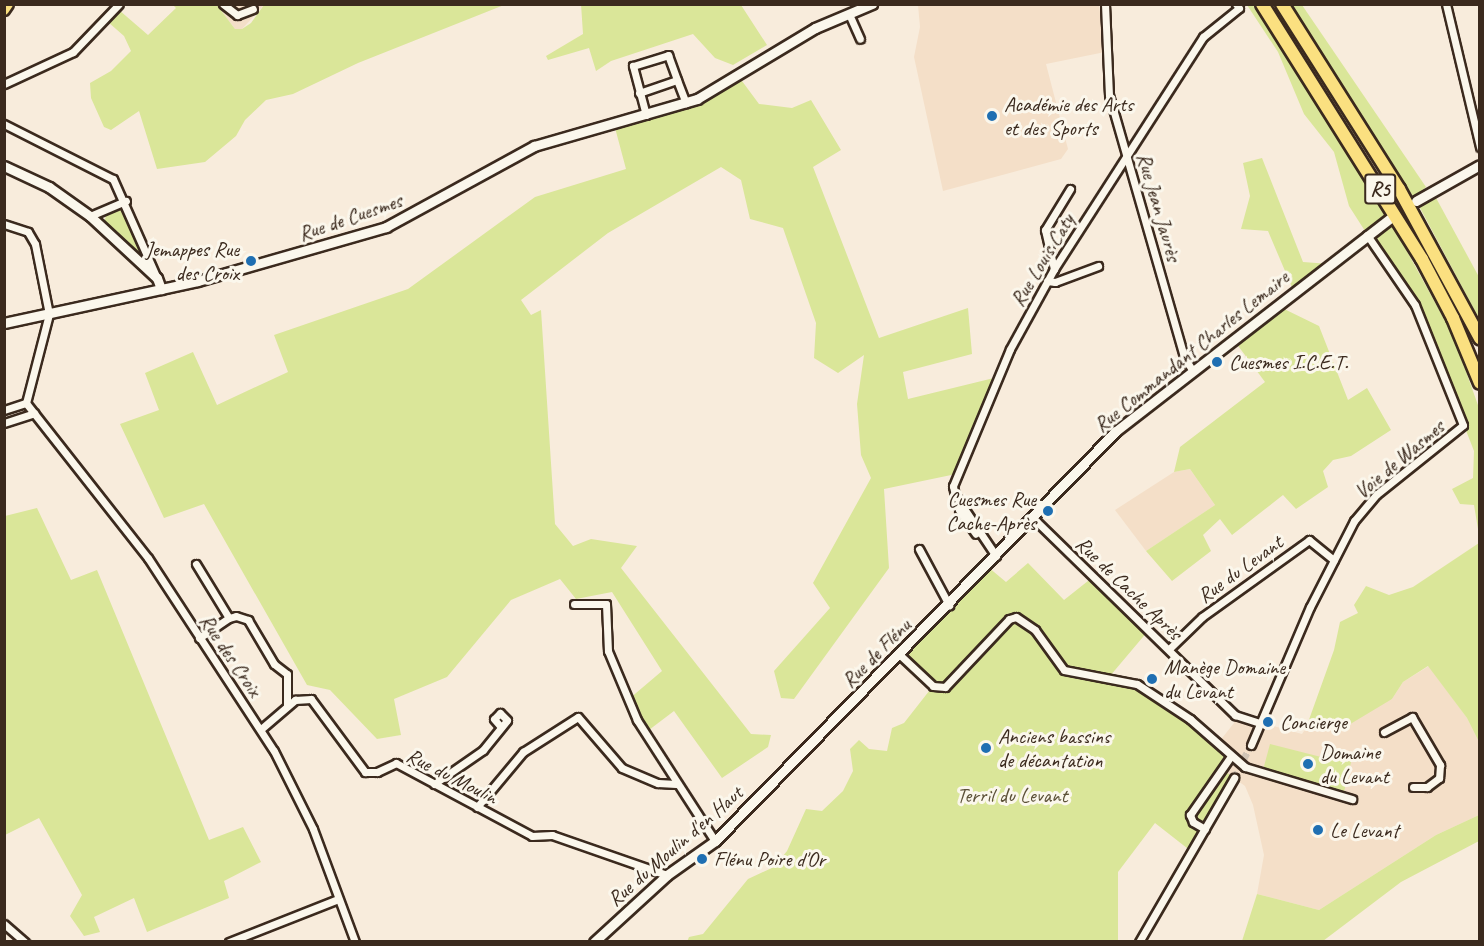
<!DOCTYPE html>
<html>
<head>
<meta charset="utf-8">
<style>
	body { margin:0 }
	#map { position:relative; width:1484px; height:946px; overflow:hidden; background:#f8ecdc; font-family:Caveat,sans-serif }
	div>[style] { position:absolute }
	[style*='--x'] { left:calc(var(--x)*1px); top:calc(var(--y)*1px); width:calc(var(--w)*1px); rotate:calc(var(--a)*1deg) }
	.built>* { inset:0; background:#f4dfc8 }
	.green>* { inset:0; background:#dae699 }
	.street-tunnel>* { height:7px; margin-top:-3.5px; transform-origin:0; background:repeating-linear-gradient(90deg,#d2c5b6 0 7px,transparent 0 10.5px) }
	.roads { filter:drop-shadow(2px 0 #3b2a1e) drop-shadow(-2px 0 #3b2a1e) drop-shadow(0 2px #3b2a1e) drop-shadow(0 -2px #3b2a1e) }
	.street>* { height:7px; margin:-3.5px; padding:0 3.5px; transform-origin:3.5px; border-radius:3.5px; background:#fbf7ec }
	.secondary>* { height:9px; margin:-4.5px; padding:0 4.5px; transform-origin:4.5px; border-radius:4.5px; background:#fbf7ec }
	.primary>* { height:10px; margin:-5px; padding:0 5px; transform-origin:5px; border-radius:5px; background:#fbe080 }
	.highway>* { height:12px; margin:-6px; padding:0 6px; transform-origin:6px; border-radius:6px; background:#fbe080 }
	.dots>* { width:16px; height:16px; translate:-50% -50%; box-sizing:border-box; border:3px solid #fbf7ec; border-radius:50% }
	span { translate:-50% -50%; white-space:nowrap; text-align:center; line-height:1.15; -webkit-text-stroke:6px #fbf7ec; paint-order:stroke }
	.shield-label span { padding:2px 4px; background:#fbf7ec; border:2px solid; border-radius:4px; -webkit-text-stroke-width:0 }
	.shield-label { font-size:20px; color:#3b2a1e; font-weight:700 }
	.poi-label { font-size:21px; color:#3b2a1e }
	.left { translate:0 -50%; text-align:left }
	.right { translate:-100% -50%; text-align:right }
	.street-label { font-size:21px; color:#3b2a1e }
	.park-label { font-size:21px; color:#5b5037 }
	.frame { position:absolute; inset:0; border:6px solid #3b2a1e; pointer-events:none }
</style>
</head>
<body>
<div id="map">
	<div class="built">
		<i style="clip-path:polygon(1099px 4px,1105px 52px,1046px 64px,1068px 149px,1061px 159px,943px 191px,914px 57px,920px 27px,918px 5px)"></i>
		<i style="clip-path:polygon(217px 5px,264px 5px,242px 29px,235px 29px)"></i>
		<i style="clip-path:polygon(1190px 469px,1215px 505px,1146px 551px,1115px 510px,1174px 472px)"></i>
		<i style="clip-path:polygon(1429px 666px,1467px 718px,1479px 742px,1479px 815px,1436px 835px,1319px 910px,1257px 894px,1264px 855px,1253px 805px,1245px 786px,1221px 769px,1219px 742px,1234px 723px,1235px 715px,1302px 734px,1306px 728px,1318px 730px,1392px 699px,1403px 682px)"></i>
	</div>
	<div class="green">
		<i style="clip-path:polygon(581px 4px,741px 5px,767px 45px,733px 65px,715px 58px,693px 34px,611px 61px,596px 71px,589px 48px,548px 60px,546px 56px,583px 34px)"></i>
		<i style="clip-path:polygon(173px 5px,217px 5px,235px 29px,242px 29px,251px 23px,264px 5px,504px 5px,358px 63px,293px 94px,266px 100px,245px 120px,236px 136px,205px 162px,157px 169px,139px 111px,111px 130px,104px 127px,91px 98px,90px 83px,111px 71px,131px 51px,124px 36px,108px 22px,119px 10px,148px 35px,176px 8px)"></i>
		<i style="clip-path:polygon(1247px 5px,1253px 5px,1341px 137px,1386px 214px,1365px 231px,1349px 206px,1334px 152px,1304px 114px,1278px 52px)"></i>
		<i style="clip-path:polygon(1292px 5px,1302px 5px,1426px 187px,1414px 198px)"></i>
		<i style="clip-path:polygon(739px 77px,759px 104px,792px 108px,811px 100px,841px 150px,813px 167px,879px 338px,968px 308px,972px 354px,903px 372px,908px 399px,998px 377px,956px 474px,884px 489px,889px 568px,794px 699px,781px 698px,774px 671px,830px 608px,813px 583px,871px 478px,861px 455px,857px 404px,864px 355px,838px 373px,814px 358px,816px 323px,783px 228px,750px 219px,741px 180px,721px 167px,608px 233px,521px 300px,531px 315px,541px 310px,555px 524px,573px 546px,591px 539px,637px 546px,621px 568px,751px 734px,771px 735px,768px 747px,722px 778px,674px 711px,645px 733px,629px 699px,662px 671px,612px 592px,576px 599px,560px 579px,511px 600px,447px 677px,394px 699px,401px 735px,377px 739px,330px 690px,307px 685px,204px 504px,164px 518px,120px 424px,159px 410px,145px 373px,193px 352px,217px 405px,288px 372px,274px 335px,408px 289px,535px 197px,626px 169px,614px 124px,697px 99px)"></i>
		<i style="clip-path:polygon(1262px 158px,1303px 262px,1330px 264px,1294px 292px,1268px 231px,1241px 229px,1250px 196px,1243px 163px)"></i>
		<i style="clip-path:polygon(1435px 196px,1479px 277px,1479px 319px,1419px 206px)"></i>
		<i style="clip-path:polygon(122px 208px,142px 249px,137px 253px,104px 222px,107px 213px)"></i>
		<i style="clip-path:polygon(1392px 224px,1453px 335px,1479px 408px,1479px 535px,1474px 505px,1460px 504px,1452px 489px,1473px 478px,1474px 451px,1426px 328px,1378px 251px,1376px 238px)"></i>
		<i style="clip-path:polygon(1276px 305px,1319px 326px,1348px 400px,1367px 388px,1391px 430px,1351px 456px,1333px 460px,1323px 471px,1328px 487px,1296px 509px,1283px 495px,1232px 535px,1220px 519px,1203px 535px,1211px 551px,1172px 581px,1146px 551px,1215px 505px,1190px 469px,1174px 472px,1180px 447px,1265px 382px,1233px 339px)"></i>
		<i style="clip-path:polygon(37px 508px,71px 580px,97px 570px,209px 840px,243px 827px,261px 862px,224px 881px,229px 898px,147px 932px,134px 898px,94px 917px,100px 932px,84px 936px,70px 916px,82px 895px,39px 818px,5px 835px,5px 516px)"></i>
		<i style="clip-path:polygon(1479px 543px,1479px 742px,1467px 718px,1428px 666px,1403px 682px,1392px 699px,1347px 726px,1306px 728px,1334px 650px,1340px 622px,1358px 613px,1354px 605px,1366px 586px,1389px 595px,1413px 587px)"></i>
		<i style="clip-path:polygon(1028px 563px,1064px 600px,1093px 577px,1148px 631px,1110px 676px,1159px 697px,1231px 756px,1222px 769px,1234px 778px,1192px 852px,1155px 823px,1118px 872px,1118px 941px,687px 942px,689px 937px,703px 934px,748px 879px,774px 867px,787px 851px,806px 809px,822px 811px,843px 791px,853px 771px,850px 749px,859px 740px,869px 749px,887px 751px,892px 728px,904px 723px,933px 686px,900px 655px,988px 567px,1006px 582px)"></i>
		<i style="clip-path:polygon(1270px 744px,1329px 759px,1333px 748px,1353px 754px,1344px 792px,1263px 770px)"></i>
		<i style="clip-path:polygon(1479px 815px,1479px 841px,1401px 882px,1323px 941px,1242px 941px,1257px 894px,1319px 910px,1436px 835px)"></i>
	</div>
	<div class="street-tunnel">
		<i style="--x:1234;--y:778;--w:37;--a:-63"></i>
	</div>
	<div class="roads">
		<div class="street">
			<i style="--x:223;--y:4;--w:18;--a:38"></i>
			<i style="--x:237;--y:15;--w:17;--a:-21"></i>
			<i style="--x:1105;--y:4;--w:91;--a:87.5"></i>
			<i style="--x:1109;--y:95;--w:273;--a:74"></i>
			<i style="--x:1184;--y:357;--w:15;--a:58"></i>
			<i style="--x:1446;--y:4;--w:147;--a:76.6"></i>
			<i style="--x:849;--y:14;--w:27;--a:66"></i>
			<i style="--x:4;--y:84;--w:76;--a:-24.9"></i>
			<i style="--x:73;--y:52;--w:66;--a:-46.2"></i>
			<i style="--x:639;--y:93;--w:40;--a:-18.9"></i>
			<i style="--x:677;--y:80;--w:25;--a:69"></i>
			<i style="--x:646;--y:115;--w:51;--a:-104.9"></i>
			<i style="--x:633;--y:66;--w:37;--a:-17"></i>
			<i style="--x:668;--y:55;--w:27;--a:70"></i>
			<i style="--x:4;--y:124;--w:122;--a:26.8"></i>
			<i style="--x:113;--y:179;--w:106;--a:66.1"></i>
			<i style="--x:90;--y:216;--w:39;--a:-23"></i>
			<i style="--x:4;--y:224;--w:25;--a:18"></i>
			<i style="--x:28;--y:232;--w:14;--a:60"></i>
			<i style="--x:35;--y:244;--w:71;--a:78.7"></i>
			<i style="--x:49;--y:314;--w:92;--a:104.5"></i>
			<i style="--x:1054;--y:269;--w:40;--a:-103"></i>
			<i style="--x:1045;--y:230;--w:48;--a:-58.6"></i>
			<i style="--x:1047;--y:281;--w:8;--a:7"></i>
			<i style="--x:1055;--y:282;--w:46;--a:-20.4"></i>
			<i style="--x:26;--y:403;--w:197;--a:51.8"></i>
			<i style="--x:148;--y:558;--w:230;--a:56.9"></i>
			<i style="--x:274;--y:751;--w:87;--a:63.4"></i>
			<i style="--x:313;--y:829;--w:121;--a:69.6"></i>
			<i style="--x:4;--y:410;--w:23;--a:-18"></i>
			<i style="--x:4;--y:423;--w:32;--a:-18"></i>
			<i style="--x:959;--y:510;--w:29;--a:55"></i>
			<i style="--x:1032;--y:517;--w:284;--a:44.3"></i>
			<i style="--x:1235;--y:715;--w:26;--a:18"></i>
			<i style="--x:919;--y:549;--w:64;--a:61.8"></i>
			<i style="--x:996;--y:556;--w:73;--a:-123.9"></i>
			<i style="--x:955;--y:495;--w:9;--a:-103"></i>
			<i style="--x:953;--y:486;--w:148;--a:-67.4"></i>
			<i style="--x:1010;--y:349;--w:91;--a:-61.2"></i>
			<i style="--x:1054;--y:269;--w:276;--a:-57.3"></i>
			<i style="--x:1203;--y:37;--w:46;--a:-38.9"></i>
			<i style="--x:1239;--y:8;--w:5;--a:-127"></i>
			<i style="--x:196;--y:564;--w:63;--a:58.6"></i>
			<i style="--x:229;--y:618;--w:7;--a:-16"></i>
			<i style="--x:236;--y:616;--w:13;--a:18"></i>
			<i style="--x:248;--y:620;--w:51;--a:59.4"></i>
			<i style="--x:274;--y:664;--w:16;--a:38"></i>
			<i style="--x:287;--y:674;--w:32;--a:90"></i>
			<i style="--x:574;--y:604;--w:32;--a:0"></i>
			<i style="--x:606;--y:604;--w:47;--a:87.6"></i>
			<i style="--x:608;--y:651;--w:75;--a:67.2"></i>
			<i style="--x:637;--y:720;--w:144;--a:57.2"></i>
			<i style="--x:199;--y:638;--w:36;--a:-34"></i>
			<i style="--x:1169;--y:649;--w:46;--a:-44.1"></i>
			<i style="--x:1202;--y:617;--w:132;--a:-35.7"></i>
			<i style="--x:1309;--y:540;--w:32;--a:39"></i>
			<i style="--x:900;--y:655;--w:45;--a:43.2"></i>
			<i style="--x:933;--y:686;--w:12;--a:5"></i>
			<i style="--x:945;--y:687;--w:93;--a:-46.7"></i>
			<i style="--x:1009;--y:619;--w:7;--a:-16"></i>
			<i style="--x:1016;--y:617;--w:23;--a:34"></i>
			<i style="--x:1035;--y:630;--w:49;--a:54.1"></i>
			<i style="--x:1064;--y:670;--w:74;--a:10.9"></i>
			<i style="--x:1137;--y:684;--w:64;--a:33.4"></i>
			<i style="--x:1190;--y:719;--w:73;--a:41.1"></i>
			<i style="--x:1245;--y:767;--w:112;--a:16.7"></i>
			<i style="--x:261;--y:729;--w:45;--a:-40.5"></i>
			<i style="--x:295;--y:700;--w:16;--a:-4"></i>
			<i style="--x:311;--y:699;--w:91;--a:53.5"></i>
			<i style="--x:365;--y:772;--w:12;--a:0"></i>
			<i style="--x:377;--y:772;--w:21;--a:-25"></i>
			<i style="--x:396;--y:763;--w:154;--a:28.2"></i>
			<i style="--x:532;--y:836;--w:20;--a:-3"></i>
			<i style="--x:552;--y:835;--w:122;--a:19.2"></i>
			<i style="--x:1384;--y:732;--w:32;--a:-28"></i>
			<i style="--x:1412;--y:717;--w:56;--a:59.7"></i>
			<i style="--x:1440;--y:765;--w:13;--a:94"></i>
			<i style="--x:1439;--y:778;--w:15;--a:143"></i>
			<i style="--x:1427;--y:787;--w:14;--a:180"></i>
			<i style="--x:1251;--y:745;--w:150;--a:-66.9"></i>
			<i style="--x:1310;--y:607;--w:97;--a:-62.9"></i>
			<i style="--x:1354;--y:521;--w:35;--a:-50"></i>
			<i style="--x:1377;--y:494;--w:110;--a:-38.7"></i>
			<i style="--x:1463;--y:425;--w:129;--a:-111.8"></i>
			<i style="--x:1415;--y:305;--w:85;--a:-124.4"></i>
			<i style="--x:434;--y:784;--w:60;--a:-34.8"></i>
			<i style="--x:483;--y:750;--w:38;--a:-51"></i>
			<i style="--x:507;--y:720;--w:10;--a:-135"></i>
			<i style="--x:500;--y:713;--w:8;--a:135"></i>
			<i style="--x:494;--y:719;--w:9;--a:49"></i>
			<i style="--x:477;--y:807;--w:72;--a:-50.1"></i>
			<i style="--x:523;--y:752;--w:65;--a:-32.5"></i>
			<i style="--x:578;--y:717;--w:67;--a:49.2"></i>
			<i style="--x:622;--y:768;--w:39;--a:23"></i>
			<i style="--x:658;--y:783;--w:18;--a:3"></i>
			<i style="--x:1205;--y:829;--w:14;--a:-150"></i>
			<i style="--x:1193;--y:822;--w:8;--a:-113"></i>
			<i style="--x:1190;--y:815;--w:72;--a:-55.2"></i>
			<i style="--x:4;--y:924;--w:28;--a:41"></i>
			<i style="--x:229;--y:942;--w:117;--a:-21.5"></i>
			<i style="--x:1139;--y:942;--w:190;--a:-59.9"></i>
		</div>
		<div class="secondary">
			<i style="--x:4;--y:166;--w:50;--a:25"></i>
			<i style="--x:49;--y:187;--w:50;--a:35.3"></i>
			<i style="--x:90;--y:216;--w:91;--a:42.8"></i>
			<i style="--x:157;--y:278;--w:12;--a:70"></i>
			<i style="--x:1416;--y:201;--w:73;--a:-29.4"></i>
			<i style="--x:4;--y:323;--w:198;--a:-12.2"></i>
			<i style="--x:198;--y:281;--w:196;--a:-16"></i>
			<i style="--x:386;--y:227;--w:169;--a:-28.7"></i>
			<i style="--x:534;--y:146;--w:170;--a:-16.1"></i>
			<i style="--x:697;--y:99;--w:138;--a:-31"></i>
			<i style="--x:815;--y:28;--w:62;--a:-22.8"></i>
			<i style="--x:594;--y:942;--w:99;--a:-42.5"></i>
			<i style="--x:667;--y:875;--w:59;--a:-35.3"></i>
			<i style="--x:715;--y:841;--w:573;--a:-45.64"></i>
			<i style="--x:1116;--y:431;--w:346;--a:-37.8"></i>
		</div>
		<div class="primary">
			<i style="--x:4;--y:10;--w:7;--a:-56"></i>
		</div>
		<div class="highway">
			<i style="--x:1262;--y:4;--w:301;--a:57.9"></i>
			<i style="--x:1422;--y:259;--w:67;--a:62.3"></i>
			<i style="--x:1453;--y:318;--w:70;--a:67.4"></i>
			<i style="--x:1282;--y:4;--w:219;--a:57.7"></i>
			<i style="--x:1399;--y:189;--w:170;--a:61.5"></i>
		</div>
	</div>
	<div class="dots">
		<i style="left:992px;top:116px;background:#1f6fb2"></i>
		<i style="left:251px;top:261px;background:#1f6fb2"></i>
		<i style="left:1217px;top:362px;background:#1f6fb2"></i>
		<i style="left:1048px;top:511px;background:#1f6fb2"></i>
		<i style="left:1152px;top:679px;background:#1f6fb2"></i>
		<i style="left:1268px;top:722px;background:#1f6fb2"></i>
		<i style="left:986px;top:748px;background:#1f6fb2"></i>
		<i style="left:1308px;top:764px;background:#1f6fb2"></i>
		<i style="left:1318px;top:830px;background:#1f6fb2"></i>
		<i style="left:702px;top:859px;background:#1f6fb2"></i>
	</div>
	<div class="shield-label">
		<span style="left:1380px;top:189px">R5</span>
	</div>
	<div class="poi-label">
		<span class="left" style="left:1004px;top:116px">Académie des Arts<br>et des Sports</span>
		<span class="right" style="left:239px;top:261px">Jemappes Rue<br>des Croix</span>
		<span class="left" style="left:1229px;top:362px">Cuesmes I.C.E.T.</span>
		<span class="right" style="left:1036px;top:511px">Cuesmes Rue<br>Cache-Après</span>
		<span class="left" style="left:1164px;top:679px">Manège Domaine<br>du Levant</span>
		<span class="left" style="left:1280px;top:722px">Concierge</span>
		<span class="left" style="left:998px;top:748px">Anciens bassins<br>de décantation</span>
		<span class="left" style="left:1320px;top:764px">Domaine<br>du Levant</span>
		<span class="left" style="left:1330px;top:830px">Le Levant</span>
		<span class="left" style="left:714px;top:859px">Flénu Poire d'Or</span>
	</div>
	<div class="street-label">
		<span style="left:1159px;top:207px;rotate:74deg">Rue Jean Jaurès</span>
		<span style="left:350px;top:217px;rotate:-19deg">Rue de Cuesmes</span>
		<span style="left:1042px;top:260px;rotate:-59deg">Rue Louis Caty</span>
		<span style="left:1191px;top:351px;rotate:-39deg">Rue Commandant Charles Lemaire</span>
		<span style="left:1399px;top:459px;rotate:-40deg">Voie de Wasmes</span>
		<span style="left:1240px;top:569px;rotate:-36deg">Rue du Levant</span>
		<span style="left:1129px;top:588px;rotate:44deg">Rue de Cache Après</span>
		<span style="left:876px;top:653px;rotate:-45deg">Rue de Flénu</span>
		<span style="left:231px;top:655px;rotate:56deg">Rue des Croix</span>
		<span style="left:452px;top:776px;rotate:27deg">Rue du Moulin</span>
		<span style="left:675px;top:846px;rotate:-41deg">Rue du Moulin d'en Haut</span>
	</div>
	<div class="park-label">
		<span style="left:1012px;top:795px">Terril du Levant</span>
	</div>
	<div class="frame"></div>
</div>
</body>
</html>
